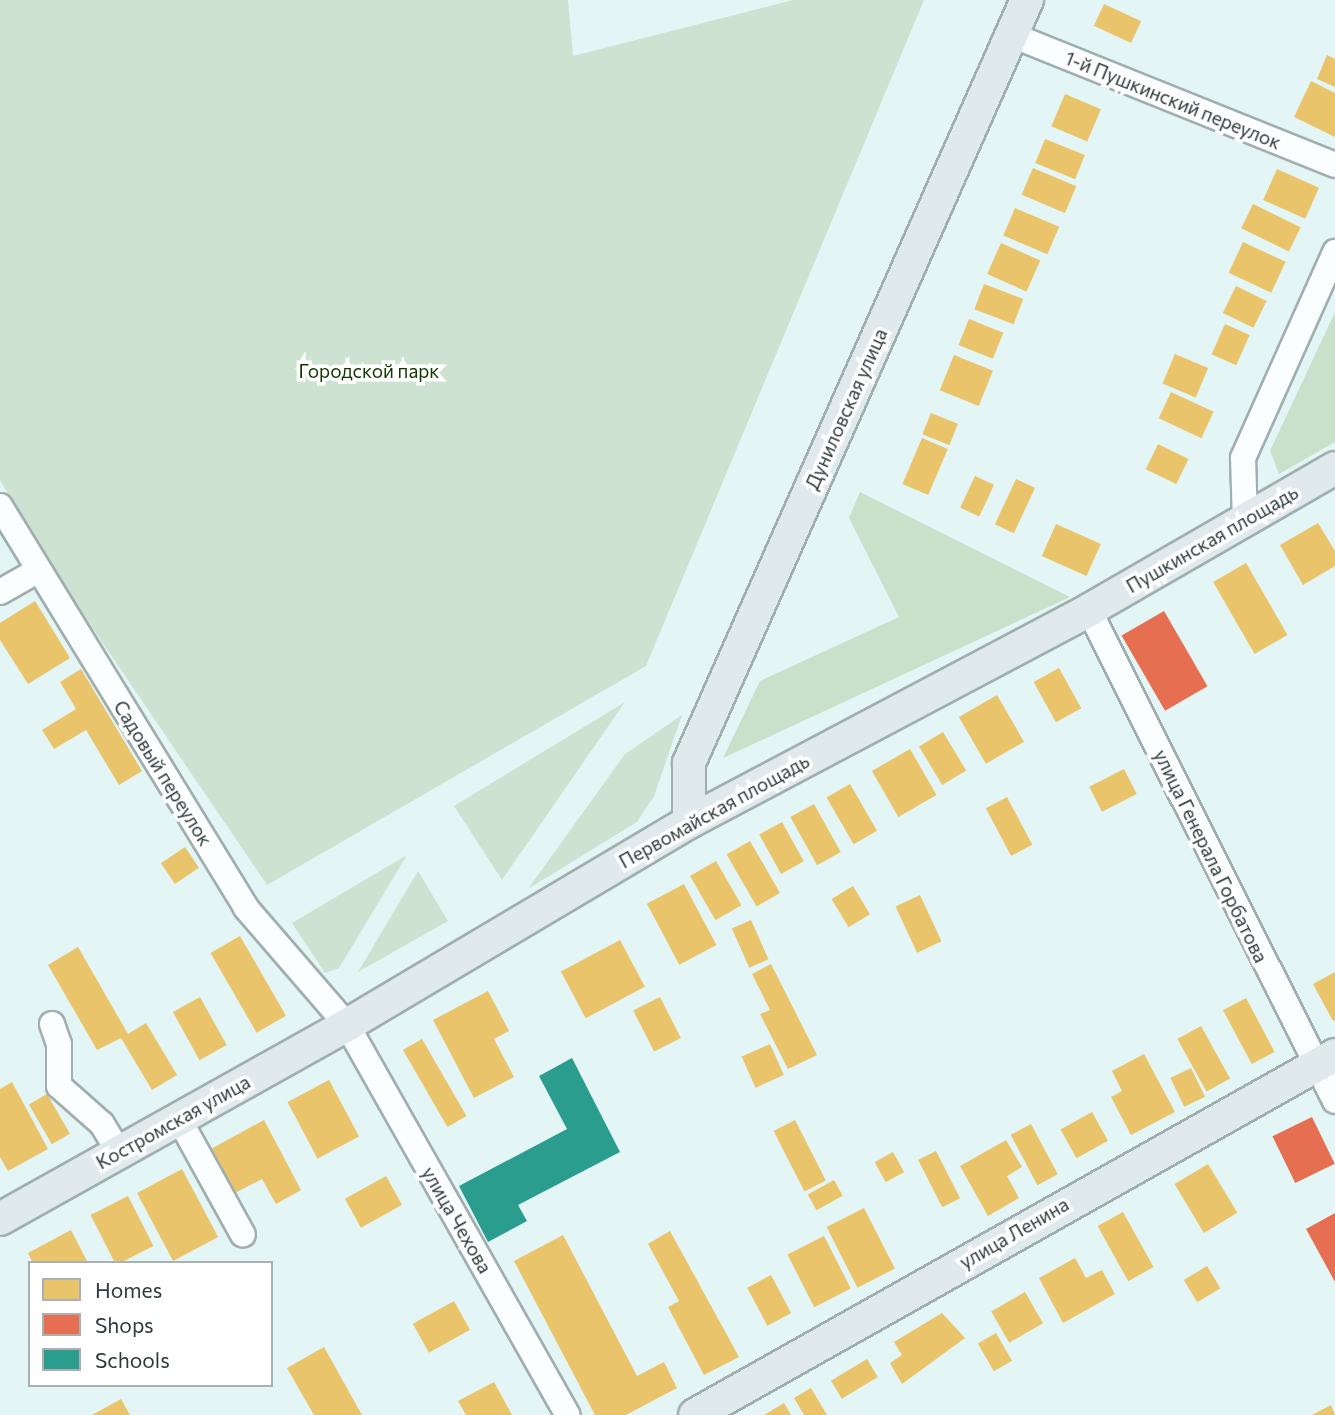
<!DOCTYPE html>
<html>
<head>
<meta charset="utf-8">
<style>
	body { margin:0 }
	#map { position:relative; width:1335px; height:1415px; overflow:hidden; background:#e4f5f5; font-family:Commissioner,sans-serif }
	div>[style] { position:absolute }
	[style*='--x'] { left:calc(var(--x)*1px); top:calc(var(--y)*1px); width:calc(var(--w)*1px); rotate:calc(var(--a)*1deg) }
	.green>* { inset:0; background:#cee2d1 }
	.forest>* { inset:0; background:#c9e1cb }
	.homes>* { inset:0; background:#e9c46a; transform-origin:0 0 }
	.shops>* { inset:0; background:#e76f51; transform-origin:0 0 }
	.schools>* { inset:0; background:#2a9d8f }
	.roads { filter:drop-shadow(2px 0 #a1aeae) drop-shadow(-2px 0 #a1aeae) drop-shadow(0 2px #a1aeae) drop-shadow(0 -2px #a1aeae) }
	.minor>* { height:24px; margin:-12px; padding:0 12px; transform-origin:12px; border-radius:12px; background:#fbfefe }
	.major>* { height:32px; margin:-16px; padding:0 16px; transform-origin:16px; border-radius:16px; background:#e0e9ec }
	span { translate:-50% -50%; white-space:nowrap; text-align:center; line-height:1.15; -webkit-text-stroke:7px #fff; paint-order:stroke }
	.street-label { font-size:19px; color:#2e3a3a }
	.park-label { font-size:19px; color:#123800 }
	.legend { position:absolute; left:28px; top:1261px; width:245px; height:126px; box-sizing:border-box; background:#fff; border:2px solid #abb0b0; margin:0; padding:9px 12px; list-style:none; font-size:21px; color:#2e3a3a }
	.legend li { display:flex; align-items:center; gap:14px; height:35px }
	.legend b { width:35px; border:2px solid #abb0b0 }
</style>
</head>
<body>
<div id="map">
	<div class="green">
		<i style="clip-path:polygon(0 0,568px 0,573px 56px,793px 0,924px 0,646px 666px,267px 885px,47px 561px,0 480px)"></i>
		<i style="clip-path:polygon(625px 702px,502px 880px,454px 806px)"></i>
		<i style="clip-path:polygon(682px 715px,654px 796px,637px 822px,528px 889px,625px 754px)"></i>
		<i style="clip-path:polygon(407px 855px,339px 968px,325px 973px,292px 923px)"></i>
		<i style="clip-path:polygon(418px 871px,448px 921px,358px 972px)"></i>
	</div>
	<div class="forest">
		<i style="clip-path:polygon(1335px 312px,1335px 442px,1279px 474px,1270px 451px)"></i>
		<i style="clip-path:polygon(860px 492px,1070px 597px,723px 758px,760px 681px,899px 617px,849px 518px)"></i>
	</div>
	<div class="homes">
		<i style="left:1104px;top:4px;width:41px;height:24px;rotate:25deg"></i>
		<i style="clip-path:polygon(1327px 55px,1335px 59px,1335px 87px,1317px 79px)"></i>
		<i style="clip-path:polygon(1311px 81px,1335px 93px,1335px 137px,1294px 117px)"></i>
		<i style="left:1065px;top:94px;width:39px;height:35px;rotate:23deg"></i>
		<i style="left:1045px;top:139px;width:43px;height:26px;rotate:22deg"></i>
		<i style="left:1033px;top:168px;width:47px;height:29px;rotate:23deg"></i>
		<i style="left:1277px;top:169px;width:46px;height:34px;rotate:24deg"></i>
		<i style="left:1253px;top:204px;width:53px;height:27px;rotate:26deg"></i>
		<i style="left:1015px;top:208px;width:48px;height:30px;rotate:23deg"></i>
		<i style="left:1243px;top:242px;width:47px;height:34px;rotate:25deg"></i>
		<i style="left:1001px;top:243px;width:43px;height:34px;rotate:24deg"></i>
		<i style="left:984px;top:284px;width:42px;height:27px;rotate:21deg"></i>
		<i style="left:1236px;top:286px;width:34px;height:30px;rotate:26deg"></i>
		<i style="left:969px;top:319px;width:37px;height:28px;rotate:22deg"></i>
		<i style="left:1225px;top:324px;width:27px;height:33px;rotate:24deg"></i>
		<i style="left:1175px;top:354px;width:36px;height:32px;rotate:23deg"></i>
		<i style="left:954px;top:355px;width:42px;height:38px;rotate:22deg"></i>
		<i style="left:1171px;top:392px;width:47px;height:29px;rotate:25deg"></i>
		<i style="left:931px;top:413px;width:29px;height:23px;rotate:22deg"></i>
		<i style="left:922px;top:438px;width:28px;height:50px;rotate:23deg"></i>
		<i style="left:1158px;top:444px;width:34px;height:28px;rotate:26deg"></i>
		<i style="left:975px;top:476px;width:21px;height:35px;rotate:25deg"></i>
		<i style="left:1016px;top:479px;width:21px;height:50px;rotate:25deg"></i>
		<i style="clip-path:polygon(1318px 523px,1335px 551px,1335px 566px,1303px 585px,1280px 545px)"></i>
		<i style="left:1056px;top:524px;width:49px;height:35px;rotate:24deg"></i>
		<i style="left:1246px;top:563px;width:83px;height:38px;rotate:60deg"></i>
		<i style="clip-path:polygon(35px 601px,70px 658px,28px 684px,0 640px,0 623px)"></i>
		<i style="left:1059px;top:668px;width:46px;height:29px;rotate:61deg"></i>
		<i style="clip-path:polygon(81px 669px,142px 771px,119px 785px,86px 730px,54px 749px,42px 730px,76px 709px,60px 682px)"></i>
		<i style="left:997px;top:695px;width:54px;height:44px;rotate:60deg"></i>
		<i style="left:943px;top:732px;width:45px;height:28px;rotate:59deg"></i>
		<i style="left:910px;top:749px;width:53px;height:44px;rotate:60deg"></i>
		<i style="left:1124px;top:769px;width:28px;height:39px;rotate:63deg"></i>
		<i style="left:850px;top:784px;width:54px;height:27px;rotate:60deg"></i>
		<i style="left:1007px;top:797px;width:54px;height:24px;rotate:62deg"></i>
		<i style="left:814px;top:804px;width:55px;height:27px;rotate:61deg"></i>
		<i style="left:782px;top:822px;width:45px;height:26px;rotate:61deg"></i>
		<i style="left:750px;top:841px;width:60px;height:27px;rotate:60deg"></i>
		<i style="left:185px;top:847px;width:25px;height:29px;rotate:56deg"></i>
		<i style="left:716px;top:861px;width:51px;height:30px;rotate:60deg"></i>
		<i style="left:684px;top:884px;width:69px;height:42px;rotate:62deg"></i>
		<i style="left:853px;top:886px;width:33px;height:25px;rotate:59deg"></i>
		<i style="left:920px;top:895px;width:51px;height:27px;rotate:65deg"></i>
		<i style="left:751px;top:920px;width:43px;height:21px;rotate:66deg"></i>
		<i style="left:240px;top:936px;width:92px;height:34px;rotate:60deg"></i>
		<i style="left:620px;top:940px;width:53px;height:67px;rotate:62deg"></i>
		<i style="clip-path:polygon(78px 947px,128px 1034px,146px 1023px,177px 1075px,152px 1090px,121px 1038px,97px 1050px,48px 965px)"></i>
		<i style="clip-path:polygon(771px 964px,817px 1055px,788px 1069px,760px 1014px,770px 1010px,752px 974px)"></i>
		<i style="clip-path:polygon(1335px 972px,1335px 1020px,1333px 1021px,1313px 984px)"></i>
		<i style="clip-path:polygon(488px 991px,509px 1031px,494px 1039px,514px 1077px,474px 1098px,433px 1020px)"></i>
		<i style="left:200px;top:997px;width:55px;height:31px;rotate:61deg"></i>
		<i style="left:660px;top:997px;width:46px;height:30px;rotate:63deg"></i>
		<i style="left:1246px;top:998px;width:61px;height:26px;rotate:62deg"></i>
		<i style="left:1201px;top:1026px;width:60px;height:27px;rotate:61deg"></i>
		<i style="left:422px;top:1039px;width:89px;height:22px;rotate:60deg"></i>
		<i style="left:770px;top:1044px;width:34px;height:31px;rotate:66deg"></i>
		<i style="clip-path:polygon(1144px 1054px,1175px 1112px,1131px 1135px,1111px 1097px,1122px 1091px,1112px 1071px)"></i>
		<i style="left:1191px;top:1068px;width:32px;height:23px;rotate:64deg"></i>
		<i style="left:329px;top:1080px;width:64px;height:47px;rotate:62deg"></i>
		<i style="clip-path:polygon(12px 1082px,48px 1149px,8px 1171px,0 1157px,0 1089px)"></i>
		<i style="left:47px;top:1094px;width:46px;height:21px;rotate:60deg"></i>
		<i style="left:1092px;top:1112px;width:33px;height:36px;rotate:61deg"></i>
		<i style="clip-path:polygon(264px 1120px,301px 1190px,276px 1204px,262px 1179px,233px 1194px,209px 1150px)"></i>
		<i style="left:795px;top:1120px;width:68px;height:24px;rotate:63deg"></i>
		<i style="left:1031px;top:1124px;width:57px;height:23px;rotate:62deg"></i>
		<i style="clip-path:polygon(1006px 1140px,1022px 1167px,1007px 1176px,1019px 1198px,988px 1216px,960px 1166px)"></i>
		<i style="left:936px;top:1151px;width:53px;height:20px;rotate:63deg"></i>
		<i style="left:893px;top:1152px;width:23px;height:21px;rotate:61deg"></i>
		<i style="left:1208px;top:1164px;width:57px;height:39px;rotate:59deg"></i>
		<i style="left:182px;top:1169px;width:77px;height:51px;rotate:62deg"></i>
		<i style="left:386px;top:1176px;width:33px;height:47px;rotate:61deg"></i>
		<i style="left:834px;top:1180px;width:18px;height:30px;rotate:61deg"></i>
		<i style="left:128px;top:1196px;width:56px;height:42px;rotate:63deg"></i>
		<i style="left:864px;top:1208px;width:68px;height:42px;rotate:63deg"></i>
		<i style="left:1123px;top:1212px;width:63px;height:29px;rotate:61deg"></i>
		<i style="clip-path:polygon(71px 1230px,88px 1263px,33px 1263px,28px 1253px)"></i>
		<i style="clip-path:polygon(670px 1231px,739px 1357px,704px 1375px,668px 1307px,679px 1301px,648px 1244px)"></i>
		<i style="clip-path:polygon(563px 1235px,637px 1376px,664px 1362px,677px 1388px,626px 1415px,595px 1415px,514px 1261px)"></i>
		<i style="left:824px;top:1236px;width:59px;height:41px;rotate:63deg"></i>
		<i style="clip-path:polygon(1075px 1258px,1086px 1278px,1102px 1270px,1115px 1294px,1063px 1323px,1039px 1278px)"></i>
		<i style="left:1207px;top:1266px;width:26px;height:27px;rotate:59deg"></i>
		<i style="left:771px;top:1275px;width:43px;height:27px;rotate:62deg"></i>
		<i style="left:1025px;top:1292px;width:36px;height:39px;rotate:60deg"></i>
		<i style="left:454px;top:1301px;width:33px;height:47px;rotate:61deg"></i>
		<i style="clip-path:polygon(942px 1313px,965px 1338px,902px 1384px,890px 1363px,902px 1355px,894px 1342px)"></i>
		<i style="left:996px;top:1333px;width:32px;height:21px;rotate:60deg"></i>
		<i style="clip-path:polygon(324px 1347px,362px 1415px,314px 1415px,287px 1368px)"></i>
		<i style="left:867px;top:1359px;width:21px;height:42px;rotate:59deg"></i>
		<i style="clip-path:polygon(494px 1382px,512px 1415px,466px 1415px,458px 1401px)"></i>
		<i style="clip-path:polygon(811px 1388px,827px 1415px,804px 1415px,794px 1398px)"></i>
		<i style="clip-path:polygon(121px 1399px,130px 1415px,92px 1415px)"></i>
		<i style="clip-path:polygon(784px 1403px,791px 1415px,764px 1415px)"></i>
		<i style="clip-path:polygon(1331px 1405px,1335px 1415px,1312px 1415px)"></i>
	</div>
	<div class="shops">
		<i style="left:1164px;top:611px;width:87px;height:49px;rotate:60deg"></i>
		<i style="left:1312px;top:1117px;width:52px;height:44px;rotate:64deg"></i>
		<i style="clip-path:polygon(1335px 1213px,1335px 1282px,1306px 1229px)"></i>
	</div>
	<div class="schools">
		<i style="clip-path:polygon(572px 1058px,620px 1152px,518px 1205px,527px 1221px,488px 1242px,459px 1186px,567px 1129px,539px 1076px)"></i>
	</div>
	<div class="roads">
		<div class="minor">
			<i style="--x:1012;--y:35;--w:348;--a:21.9"></i>
			<i style="--x:0;--y:506;--w:471;--a:58.5"></i>
			<i style="--x:246;--y:908;--w:155;--a:49.2"></i>
			<i style="--x:347;--y:1025;--w:448;--a:60.5"></i>
			<i style="--x:1245;--y:521;--w:63;--a:-91.8"></i>
			<i style="--x:1243;--y:458;--w:226;--a:-65.9"></i>
			<i style="--x:0;--y:592;--w:43;--a:-29.6"></i>
			<i style="--x:1089;--y:610;--w:549;--a:63.39"></i>
			<i style="--x:52;--y:1024;--w:21;--a:71"></i>
			<i style="--x:59;--y:1044;--w:42;--a:90"></i>
			<i style="--x:59;--y:1086;--w:57;--a:41.5"></i>
			<i style="--x:102;--y:1124;--w:33;--a:59"></i>
			<i style="--x:179;--y:1119;--w:132;--a:61.1"></i>
		</div>
		<div class="major">
			<i style="--x:689;--y:822;--w:59;--a:-90"></i>
			<i style="--x:689;--y:763;--w:835;--a:-66.11"></i>
			<i style="--x:0;--y:1219;--w:398;--a:-29.2"></i>
			<i style="--x:347;--y:1025;--w:398;--a:-30.7"></i>
			<i style="--x:689;--y:822;--w:453;--a:-27.9"></i>
			<i style="--x:1089;--y:610;--w:284;--a:-30"></i>
			<i style="--x:695;--y:1415;--w:734;--a:-29.36"></i>
		</div>
	</div>
	<div class="street-label">
		<span style="left:1173px;top:100px;rotate:22deg">1-й Пушкинский переулок</span>
		<span style="left:846px;top:409px;rotate:-66deg">Дуниловская улица</span>
		<span style="left:1212px;top:539px;rotate:-30deg">Пушкинская площадь</span>
		<span style="left:163px;top:773px;rotate:58deg">Садовый переулок</span>
		<span style="left:714px;top:811px;rotate:-29deg">Первомайская площадь</span>
		<span style="left:1211px;top:856px;rotate:64deg">улица Генерала Горбатова</span>
		<span style="left:173px;top:1122px;rotate:-29deg">Костромская улица</span>
		<span style="left:457px;top:1220px;rotate:60deg">улица Чехова</span>
		<span style="left:1014px;top:1233px;rotate:-30deg">улица Ленина</span>
	</div>
	<div class="park-label">
		<span style="left:369px;top:371px">Городской парк</span>
	</div>
	<ul class="legend">
	<li><b style="height:19px;background:#e9c46a"></b>Homes</li>
	<li><b style="height:19px;background:#e76f51"></b>Shops</li>
	<li><b style="height:19px;background:#2a9d8f"></b>Schools</li>
	</ul>
</div>
</body>
</html>
